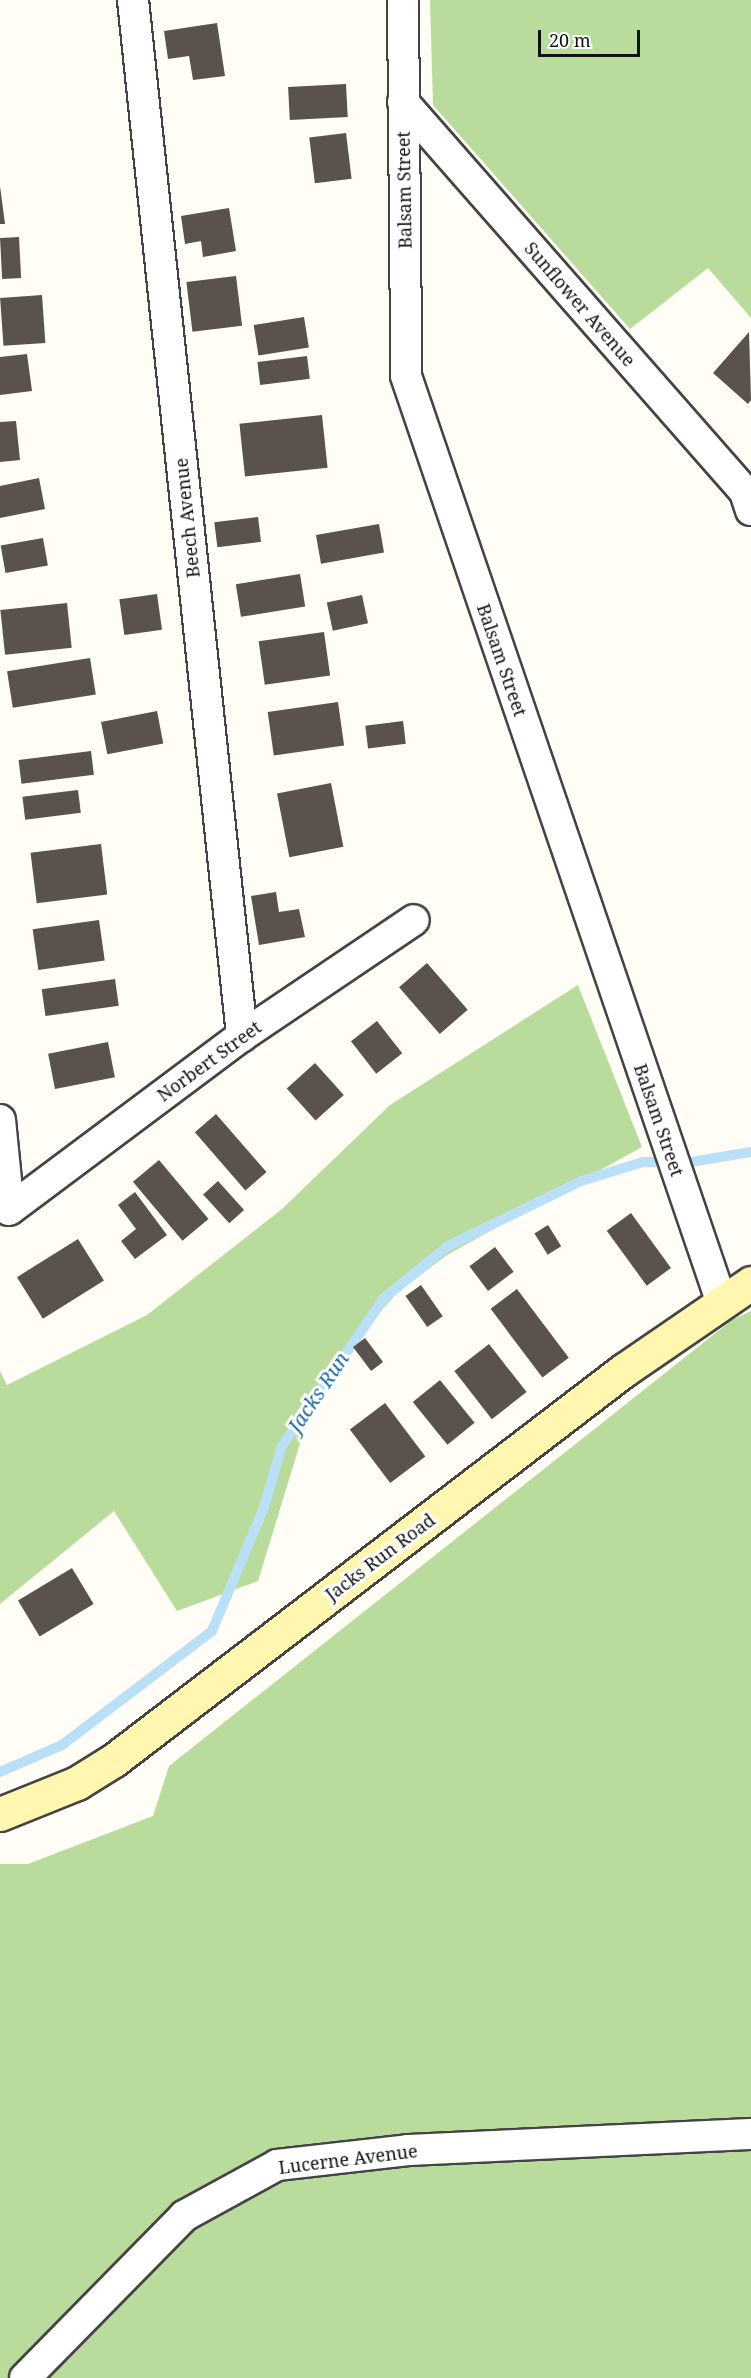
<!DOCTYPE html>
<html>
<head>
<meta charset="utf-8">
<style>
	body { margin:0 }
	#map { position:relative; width:751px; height:2378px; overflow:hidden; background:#fffdf5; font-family:"Noto Serif",serif }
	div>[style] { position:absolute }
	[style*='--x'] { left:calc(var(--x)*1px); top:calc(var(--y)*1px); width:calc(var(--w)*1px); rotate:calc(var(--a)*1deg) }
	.forest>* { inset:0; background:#b9dc9c }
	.stream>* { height:10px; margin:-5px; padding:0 5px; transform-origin:5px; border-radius:5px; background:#b9e0f7 }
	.building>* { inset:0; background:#5a524d; transform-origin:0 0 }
	.roads { filter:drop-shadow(2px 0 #444) drop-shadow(-2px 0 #444) drop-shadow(0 2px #444) drop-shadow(0 -2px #444) }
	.street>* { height:30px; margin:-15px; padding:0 15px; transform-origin:15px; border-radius:15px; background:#fff }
	.secondary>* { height:33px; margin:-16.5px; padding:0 16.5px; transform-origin:16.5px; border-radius:16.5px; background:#fff6b0 }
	span { translate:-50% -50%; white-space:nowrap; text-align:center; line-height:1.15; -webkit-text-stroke:6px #fff; paint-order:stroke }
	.street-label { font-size:18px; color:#111 }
	.water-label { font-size:20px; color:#1768a6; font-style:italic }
	.scale { position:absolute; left:538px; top:30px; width:102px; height:27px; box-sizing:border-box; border:3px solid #111; border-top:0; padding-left:8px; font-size:18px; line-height:21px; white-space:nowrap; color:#111; -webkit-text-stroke:4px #fff; paint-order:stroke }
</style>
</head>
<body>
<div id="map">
	<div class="forest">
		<i style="clip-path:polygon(430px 0,751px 0,751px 318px,708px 268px,630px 329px,433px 105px)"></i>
		<i style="clip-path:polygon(578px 985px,642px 1147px,447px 1255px,398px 1292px,350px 1346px,306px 1424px,258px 1581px,177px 1611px,114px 1511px,0 1604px,0 1371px,7px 1385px,147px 1315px,282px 1209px,390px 1105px)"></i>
		<i style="clip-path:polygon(751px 1311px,751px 2378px,0 2378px,0 1864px,28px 1864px,153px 1816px,169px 1766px,732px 1320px)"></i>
	</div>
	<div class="stream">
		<i style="--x:0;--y:1772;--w:68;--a:-23.5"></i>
		<i style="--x:62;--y:1745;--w:188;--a:-37.2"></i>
		<i style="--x:212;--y:1631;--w:134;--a:-67.2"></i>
		<i style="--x:264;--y:1507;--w:64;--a:-73.6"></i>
		<i style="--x:282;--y:1446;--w:180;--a:-55.4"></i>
		<i style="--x:384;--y:1298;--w:82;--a:-39.1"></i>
		<i style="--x:448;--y:1246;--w:148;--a:-26"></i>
		<i style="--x:581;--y:1181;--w:65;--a:-17"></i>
		<i style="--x:643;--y:1162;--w:48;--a:0"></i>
		<i style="--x:691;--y:1162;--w:61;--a:-9.5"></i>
	</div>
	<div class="building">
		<i style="clip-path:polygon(217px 23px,225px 76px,193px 80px,189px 56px,168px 59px,164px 31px)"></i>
		<i style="left:346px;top:84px;width:33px;height:58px;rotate:87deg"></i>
		<i style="left:346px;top:133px;width:46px;height:37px;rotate:83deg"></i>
		<i style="clip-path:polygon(0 186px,5px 224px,0 224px)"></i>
		<i style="clip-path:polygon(229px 208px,236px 251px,203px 257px,201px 241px,185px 244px,181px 216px)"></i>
		<i style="left:19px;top:237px;width:41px;height:19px;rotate:87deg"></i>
		<i style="left:236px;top:276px;width:50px;height:50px;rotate:83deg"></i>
		<i style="left:42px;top:295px;width:48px;height:42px;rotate:86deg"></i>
		<i style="left:304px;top:317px;width:31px;height:51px;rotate:81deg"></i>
		<i style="clip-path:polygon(749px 332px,751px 400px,748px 404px,713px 373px)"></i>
		<i style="clip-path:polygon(27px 354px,32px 391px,0 395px,0 357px)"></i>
		<i style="left:307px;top:356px;width:23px;height:50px;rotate:83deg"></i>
		<i style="left:322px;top:415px;width:53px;height:83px;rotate:84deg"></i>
		<i style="clip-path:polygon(16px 421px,20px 460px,0 462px,0 422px)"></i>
		<i style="clip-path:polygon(39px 478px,45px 509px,0 518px,0 486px)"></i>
		<i style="left:258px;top:517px;width:25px;height:44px;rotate:83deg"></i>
		<i style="left:379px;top:524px;width:29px;height:64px;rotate:80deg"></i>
		<i style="left:43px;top:538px;width:28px;height:43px;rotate:80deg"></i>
		<i style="left:300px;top:574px;width:33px;height:65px;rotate:81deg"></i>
		<i style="left:157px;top:594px;width:36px;height:38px;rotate:82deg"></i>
		<i style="left:362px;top:595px;width:29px;height:36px;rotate:78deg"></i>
		<i style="left:67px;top:603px;width:45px;height:67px;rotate:84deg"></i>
		<i style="left:324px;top:632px;width:44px;height:66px;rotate:82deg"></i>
		<i style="left:90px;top:658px;width:37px;height:84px;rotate:81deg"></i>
		<i style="left:338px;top:702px;width:44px;height:71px;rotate:82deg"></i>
		<i style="left:157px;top:711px;width:33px;height:57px;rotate:79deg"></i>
		<i style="left:403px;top:721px;width:23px;height:38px;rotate:83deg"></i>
		<i style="left:91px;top:751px;width:24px;height:73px;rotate:83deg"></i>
		<i style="left:331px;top:783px;width:65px;height:55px;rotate:79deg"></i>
		<i style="left:78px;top:790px;width:23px;height:56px;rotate:83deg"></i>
		<i style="left:101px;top:844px;width:51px;height:71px;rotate:83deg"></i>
		<i style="clip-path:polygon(276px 892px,279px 912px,299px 909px,305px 937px,259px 945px,251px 896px)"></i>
		<i style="left:99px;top:920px;width:41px;height:67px;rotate:82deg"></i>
		<i style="left:427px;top:963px;width:62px;height:37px;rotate:49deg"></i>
		<i style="left:115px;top:979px;width:27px;height:74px;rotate:82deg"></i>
		<i style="left:377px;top:1021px;width:41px;height:33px;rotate:52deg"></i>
		<i style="left:108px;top:1042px;width:36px;height:61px;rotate:79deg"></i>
		<i style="left:315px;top:1063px;width:43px;height:38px;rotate:48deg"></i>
		<i style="left:216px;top:1114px;width:77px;height:28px;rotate:49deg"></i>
		<i style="left:159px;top:1160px;width:77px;height:34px;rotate:50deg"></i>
		<i style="left:218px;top:1181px;width:39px;height:20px;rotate:48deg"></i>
		<i style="clip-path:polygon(135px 1192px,167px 1235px,135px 1259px,121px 1241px,136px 1229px,118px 1205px)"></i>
		<i style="left:631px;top:1213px;width:68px;height:30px;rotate:54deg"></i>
		<i style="left:548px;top:1225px;width:25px;height:16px;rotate:58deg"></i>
		<i style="left:78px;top:1239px;width:49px;height:72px;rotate:58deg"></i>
		<i style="left:495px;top:1247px;width:31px;height:32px;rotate:53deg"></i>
		<i style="left:421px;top:1285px;width:38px;height:19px;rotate:55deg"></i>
		<i style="left:517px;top:1289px;width:86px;height:33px;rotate:53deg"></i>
		<i style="left:365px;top:1338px;width:30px;height:15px;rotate:53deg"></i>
		<i style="left:489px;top:1344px;width:61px;height:44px;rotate:52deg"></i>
		<i style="left:440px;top:1380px;width:55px;height:35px;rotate:51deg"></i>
		<i style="left:385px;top:1403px;width:67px;height:44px;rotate:53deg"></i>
		<i style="left:72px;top:1568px;width:42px;height:63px;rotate:59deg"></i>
	</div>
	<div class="roads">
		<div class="street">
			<i style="--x:133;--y:0;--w:1042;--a:83.99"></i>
			<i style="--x:403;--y:0;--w:376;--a:89.5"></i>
			<i style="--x:406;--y:376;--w:976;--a:71.18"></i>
			<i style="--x:403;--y:102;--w:519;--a:48.75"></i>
			<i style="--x:745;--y:492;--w:19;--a:72"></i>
			<i style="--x:0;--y:1120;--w:90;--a:84.3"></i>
			<i style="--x:9;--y:1210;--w:291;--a:-36.8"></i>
			<i style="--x:242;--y:1036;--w:207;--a:-34"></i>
			<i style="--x:25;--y:2378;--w:227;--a:-45.5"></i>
			<i style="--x:184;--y:2216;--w:106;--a:-28.7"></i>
			<i style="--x:277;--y:2165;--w:132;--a:-6.5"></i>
			<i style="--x:408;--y:2150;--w:343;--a:-2.7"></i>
		</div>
		<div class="secondary">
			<i style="--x:0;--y:1814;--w:83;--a:-21.9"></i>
			<i style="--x:77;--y:1783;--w:44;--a:-31.9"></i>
			<i style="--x:114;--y:1760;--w:642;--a:-37.41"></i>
			<i style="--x:624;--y:1370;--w:154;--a:-34.4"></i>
		</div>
	</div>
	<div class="street-label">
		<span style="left:404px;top:190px;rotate:-91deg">Balsam Street</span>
		<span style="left:580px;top:304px;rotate:49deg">Sunflower Avenue</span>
		<span style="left:187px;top:518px;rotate:-96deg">Beech Avenue</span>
		<span style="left:502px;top:660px;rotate:71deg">Balsam Street</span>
		<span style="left:209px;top:1061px;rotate:-36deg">Norbert Street</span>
		<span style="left:659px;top:1120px;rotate:71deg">Balsam Street</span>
		<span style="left:380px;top:1557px;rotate:-37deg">Jacks Run Road</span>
		<span style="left:348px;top:2159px;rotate:-7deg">Lucerne Avenue</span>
	</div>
	<div class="water-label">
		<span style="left:318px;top:1392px;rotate:-56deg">Jacks Run</span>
	</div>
	<div class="scale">20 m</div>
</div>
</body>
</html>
